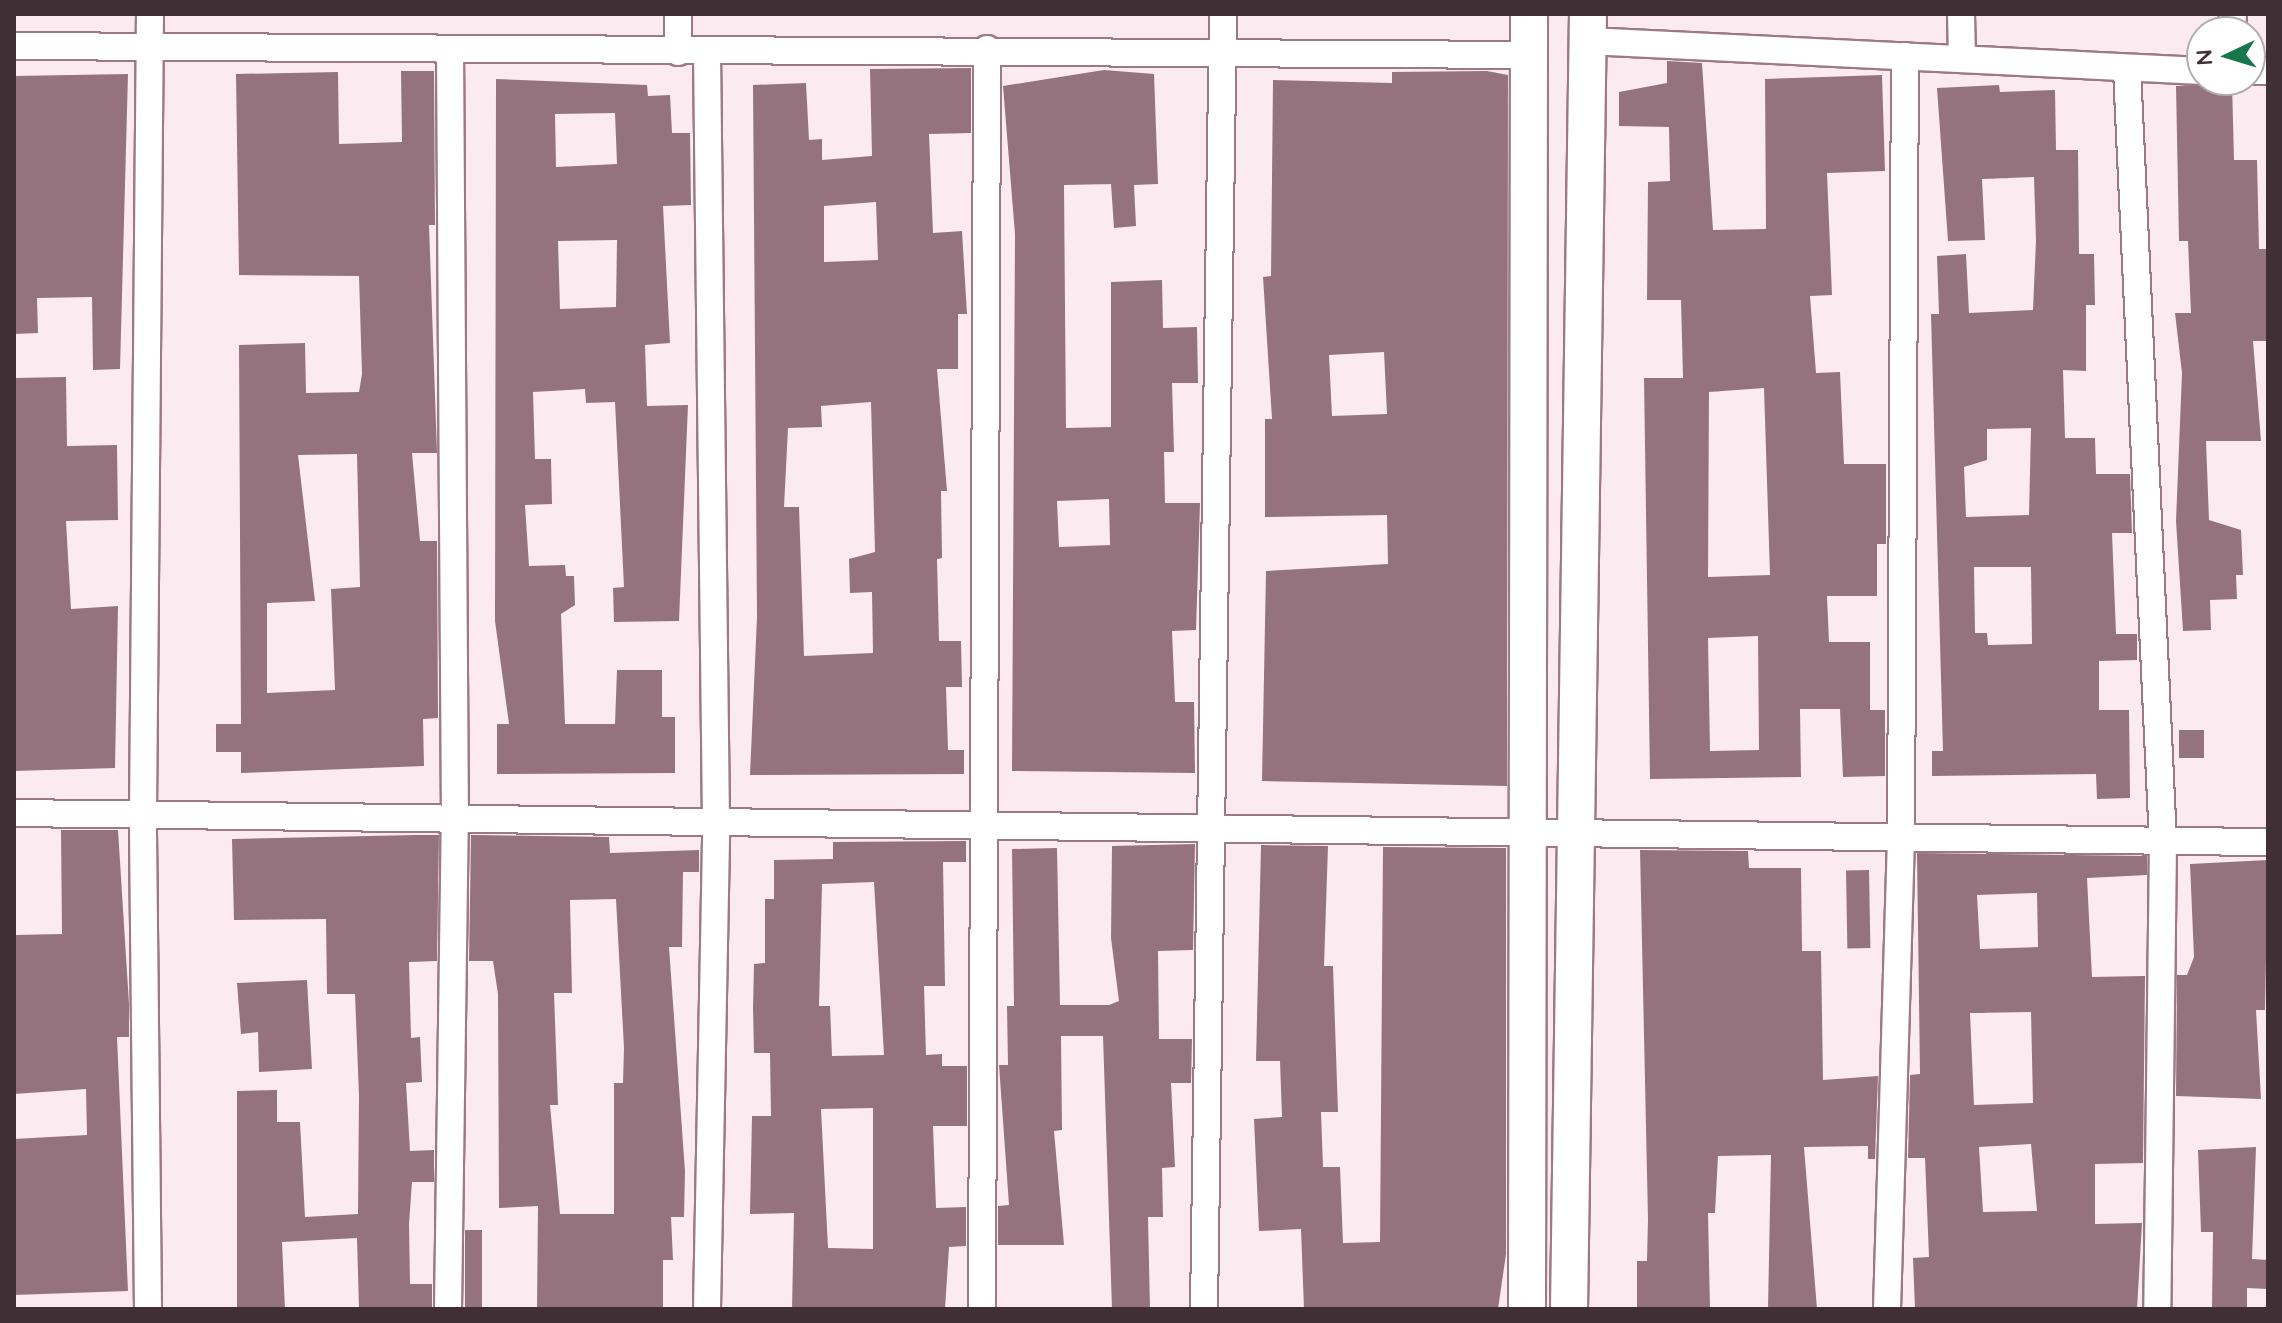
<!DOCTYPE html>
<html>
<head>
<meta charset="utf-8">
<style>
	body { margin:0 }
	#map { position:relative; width:2282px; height:1323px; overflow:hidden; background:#fbebf0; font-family:Quicksand,sans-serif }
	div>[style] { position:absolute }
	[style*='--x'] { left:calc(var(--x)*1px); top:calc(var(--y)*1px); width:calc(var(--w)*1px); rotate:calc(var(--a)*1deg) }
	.building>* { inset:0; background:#95737e; transform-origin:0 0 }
	.roads { filter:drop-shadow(2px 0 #9c7985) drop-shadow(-2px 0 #9c7985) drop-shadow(0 2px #9c7985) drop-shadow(0 -2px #9c7985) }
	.street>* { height:26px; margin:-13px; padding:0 13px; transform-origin:13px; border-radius:13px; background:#fff }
	.secondary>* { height:36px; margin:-18px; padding:0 18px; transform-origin:18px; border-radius:18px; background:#fff }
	span { translate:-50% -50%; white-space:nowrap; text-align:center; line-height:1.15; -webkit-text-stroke:8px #fff; paint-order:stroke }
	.frame { position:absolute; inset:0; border:16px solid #403036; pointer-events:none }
	.north { position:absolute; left:2186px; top:16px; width:80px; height:80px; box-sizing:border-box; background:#fff; border:2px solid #b3acaf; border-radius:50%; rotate:266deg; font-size:22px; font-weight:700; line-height:32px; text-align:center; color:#403036 }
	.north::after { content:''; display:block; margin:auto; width:28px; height:36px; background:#18764c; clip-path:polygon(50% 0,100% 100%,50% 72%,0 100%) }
</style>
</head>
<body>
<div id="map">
	<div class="building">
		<i style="clip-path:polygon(evenodd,1667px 61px,1702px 63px,1713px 230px,1766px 229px,1765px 79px,1882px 75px,1885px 171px,1827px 173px,1832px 295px,1810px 296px,1816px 373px,1840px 372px,1844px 464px,1886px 464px,1886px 544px,1877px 544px,1877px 596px,1827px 596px,1829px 642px,1870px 642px,1870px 710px,1885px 710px,1885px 776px,1843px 777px,1840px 709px,1800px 709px,1801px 777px,1650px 779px,1644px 378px,1683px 378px,1681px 300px,1647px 300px,1648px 182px,1670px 181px,1669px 127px,1619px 126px,1619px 92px,1667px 83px,1667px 61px,1764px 388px,1770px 575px,1708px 577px,1709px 392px,1764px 388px,1667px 61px,1758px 636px,1759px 750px,1710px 751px,1708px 638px,1758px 636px)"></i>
		<i style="clip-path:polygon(evenodd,971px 68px,971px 133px,929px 134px,933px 233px,962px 231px,967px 314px,958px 314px,958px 369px,937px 369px,947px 491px,941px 491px,942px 558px,937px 559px,939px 641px,961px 641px,962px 687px,946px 687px,948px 750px,964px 750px,964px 774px,750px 775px,757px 617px,753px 85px,806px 83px,809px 140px,822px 139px,822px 160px,872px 156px,870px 69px,971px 68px,876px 202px,878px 260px,824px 262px,824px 206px,876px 202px,971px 68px,871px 402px,875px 552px,849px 559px,850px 593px,872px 592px,873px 653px,804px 656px,799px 507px,784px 507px,788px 428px,822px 427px,821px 406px,871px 402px)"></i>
		<i style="clip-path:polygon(evenodd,1104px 70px,1154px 74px,1158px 184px,1134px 185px,1136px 226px,1114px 228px,1111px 184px,1064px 185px,1066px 428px,1111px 427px,1111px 282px,1162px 280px,1163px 328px,1197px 327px,1198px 383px,1172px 383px,1174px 452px,1164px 452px,1165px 503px,1200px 503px,1196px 630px,1172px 631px,1175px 702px,1194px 702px,1195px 773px,1012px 771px,1015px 234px,1003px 86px,1104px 70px,1109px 499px,1110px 545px,1059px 547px,1057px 501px,1109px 499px)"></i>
		<i style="clip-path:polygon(evenodd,401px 71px,434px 71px,435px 225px,429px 225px,437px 453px,412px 453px,420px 541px,437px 541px,438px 718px,423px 719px,424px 766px,241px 773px,241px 752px,216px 752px,216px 724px,241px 724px,239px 345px,305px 343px,306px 393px,359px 392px,362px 374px,359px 276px,239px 275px,236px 74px,338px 72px,339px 144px,402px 142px,401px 71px,357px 454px,360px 587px,331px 589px,335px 690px,267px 693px,267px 603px,315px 601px,298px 455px,357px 454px)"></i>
		<i style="clip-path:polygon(evenodd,1487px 71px,1508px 75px,1507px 786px,1262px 781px,1266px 571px,1388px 564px,1387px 515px,1265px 517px,1265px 419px,1272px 419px,1263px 277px,1271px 276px,1273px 80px,1392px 83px,1392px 72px,1487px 71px,1384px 352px,1387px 414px,1332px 416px,1329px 355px,1384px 352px)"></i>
		<i style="clip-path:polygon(128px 74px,120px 369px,93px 370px,92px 297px,37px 298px,38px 333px,14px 334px,14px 76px)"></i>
		<i style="clip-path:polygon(evenodd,496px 79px,647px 85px,648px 96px,670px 95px,672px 133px,690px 133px,691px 205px,663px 206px,670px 343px,645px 345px,647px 406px,688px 405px,679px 621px,614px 622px,613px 588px,624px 587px,615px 402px,586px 403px,585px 389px,533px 392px,535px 459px,551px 459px,552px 504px,525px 505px,529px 566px,565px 565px,566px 576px,574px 576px,575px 605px,561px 614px,565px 724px,615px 724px,617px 670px,662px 670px,662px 717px,675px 717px,675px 773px,497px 774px,497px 724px,509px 724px,495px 621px,496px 79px,615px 113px,617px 164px,556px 167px,555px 114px,615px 113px,496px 79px,617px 240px,616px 307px,560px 309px,558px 241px,617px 240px)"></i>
		<i style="clip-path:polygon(2232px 82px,2234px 160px,2257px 160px,2259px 249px,2268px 249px,2268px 341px,2253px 341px,2261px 441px,2206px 441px,2209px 520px,2241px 530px,2243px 575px,2236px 575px,2237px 599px,2210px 600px,2211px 630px,2183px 631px,2176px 521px,2182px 373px,2175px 313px,2191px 313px,2188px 241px,2179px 241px,2176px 86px)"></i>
		<i style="clip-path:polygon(evenodd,1999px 85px,2000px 92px,2055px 90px,2056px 150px,2078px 150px,2079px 254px,2094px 254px,2095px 305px,2086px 305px,2086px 371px,2063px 370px,2065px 438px,2095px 438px,2096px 474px,2130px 474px,2132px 533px,2112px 533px,2116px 634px,2137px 634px,2137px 660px,2099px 661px,2099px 710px,2129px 710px,2130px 798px,2097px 799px,2096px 774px,1932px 776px,1932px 751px,1943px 751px,1931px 314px,1939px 314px,1937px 256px,1966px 254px,1969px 313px,2033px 310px,2036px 240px,2034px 177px,1982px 179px,1985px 240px,1948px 241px,1937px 88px,1999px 85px,2031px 428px,2029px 515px,1966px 517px,1964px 467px,1987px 460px,1987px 429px,2031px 428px,1999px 85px,1974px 567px,2031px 567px,2032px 644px,1988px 645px,1987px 633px,1975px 633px,1974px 567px)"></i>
		<i style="clip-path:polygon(66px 377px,67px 446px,117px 445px,118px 520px,66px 521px,71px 609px,118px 606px,115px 768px,14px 771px,14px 378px)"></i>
		<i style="left:2179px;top:730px;width:25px;height:28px"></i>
		<i style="clip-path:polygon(61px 830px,118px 830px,129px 1004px,129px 1037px,117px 1037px,128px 1291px,14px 1295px,14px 1139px,87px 1135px,86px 1089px,14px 1094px,14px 935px,62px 934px)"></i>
		<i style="clip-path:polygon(415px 835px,439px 835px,437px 961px,409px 962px,411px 1038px,420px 1037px,422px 1082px,406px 1083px,410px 1151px,434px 1150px,434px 1182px,412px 1182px,409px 1224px,410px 1284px,432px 1284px,432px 1309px,359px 1309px,357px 1238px,282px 1242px,285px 1309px,237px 1309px,237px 1091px,277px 1090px,277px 1122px,300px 1122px,305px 1217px,358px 1214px,359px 1096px,355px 994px,327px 994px,326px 919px,234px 920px,232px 839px)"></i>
		<i style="clip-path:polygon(evenodd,471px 835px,609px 837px,610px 853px,699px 850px,699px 872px,683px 872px,682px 947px,669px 947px,685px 1171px,684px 1217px,671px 1217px,673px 1260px,663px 1260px,663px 1309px,537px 1309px,538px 1206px,499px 1208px,498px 994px,493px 961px,469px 961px,471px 835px,616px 899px,624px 1048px,623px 1083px,614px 1083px,614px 1214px,560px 1214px,550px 1105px,558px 1105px,554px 993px,572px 993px,570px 900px,616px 899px)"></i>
		<i style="clip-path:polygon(evenodd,966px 841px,966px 862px,943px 862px,945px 986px,924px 986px,926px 1055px,942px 1054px,942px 1066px,967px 1066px,967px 1126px,933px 1126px,936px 1208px,966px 1207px,966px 1246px,949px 1247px,945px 1309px,792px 1309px,794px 1213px,750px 1214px,752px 1116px,771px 1116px,770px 1053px,754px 1053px,753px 1008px,754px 964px,765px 963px,765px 899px,774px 899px,774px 860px,833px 859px,833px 842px,966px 841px,874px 882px,884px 1055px,832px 1056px,830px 1006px,819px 1006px,822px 884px,874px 882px,966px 841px,873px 1108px,873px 1249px,828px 1248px,821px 1109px,873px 1108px)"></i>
		<i style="clip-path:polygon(1195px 844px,1193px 950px,1158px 951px,1159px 1039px,1192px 1039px,1191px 1083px,1171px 1083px,1175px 1167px,1162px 1168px,1163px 1217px,1148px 1217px,1150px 1309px,1112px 1309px,1103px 1036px,1061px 1036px,1062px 1130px,1054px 1131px,1064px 1245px,998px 1245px,998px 1206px,1009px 1205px,999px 1065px,1008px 1065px,1007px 1006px,1014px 1006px,1012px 849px,1057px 848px,1060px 1005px,1109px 1005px,1119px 1001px,1111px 938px,1112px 846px)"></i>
		<i style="clip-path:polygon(1261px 845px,1328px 846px,1324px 966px,1333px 966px,1338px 1112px,1321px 1112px,1323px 1167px,1340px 1167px,1343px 1243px,1380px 1242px,1383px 847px,1506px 848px,1506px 1254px,1498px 1309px,1304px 1309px,1301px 1229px,1259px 1231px,1254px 1119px,1282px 1117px,1280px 1061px,1256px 1061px)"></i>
		<i style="clip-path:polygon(1640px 850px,1748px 851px,1749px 868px,1801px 868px,1802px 951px,1821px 951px,1823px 1080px,1878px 1076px,1875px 1159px,1868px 1159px,1868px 1146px,1804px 1147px,1817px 1309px,1768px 1309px,1771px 1155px,1718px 1156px,1715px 1213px,1708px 1213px,1710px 1309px,1637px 1309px,1637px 1261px,1647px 1261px,1648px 1219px)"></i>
		<i style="clip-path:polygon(evenodd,1917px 853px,2147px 856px,2147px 875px,2087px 878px,2092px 977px,2145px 976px,2143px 1163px,2095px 1164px,2095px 1224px,2142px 1223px,2137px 1309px,1915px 1309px,1913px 1258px,1929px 1257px,1925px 1158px,1908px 1158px,1910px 1075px,1920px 1074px,1917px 853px,2037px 893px,2038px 947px,1980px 949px,1977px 895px,2037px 893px,1917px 853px,2031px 1012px,2033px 1103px,1974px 1105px,1970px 1013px,2031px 1012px,1917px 853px,2031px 1144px,2037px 1211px,1983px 1212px,1979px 1147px,2031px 1144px)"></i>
		<i style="clip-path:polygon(2268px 860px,2265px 1010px,2256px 1010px,2261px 1099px,2176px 1096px,2177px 975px,2187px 975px,2194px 957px,2190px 864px)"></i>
		<i style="left:1869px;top:870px;width:78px;height:23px;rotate:89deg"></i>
		<i style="clip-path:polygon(307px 980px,312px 1069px,259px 1072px,258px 1032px,241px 1034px,237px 983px)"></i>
		<i style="clip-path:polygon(2256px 1147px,2252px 1259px,2268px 1260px,2268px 1289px,2247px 1288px,2247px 1309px,2212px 1309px,2213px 1232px,2201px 1232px,2198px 1150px)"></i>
		<i style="left:465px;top:1230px;width:17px;height:79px"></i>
	</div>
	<div class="roads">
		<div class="street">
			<i style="--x:678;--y:14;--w:38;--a:90"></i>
			<i style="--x:1961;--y:14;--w:43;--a:88.7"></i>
			<i style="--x:2232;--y:32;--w:18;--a:-87"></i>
			<i style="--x:1588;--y:41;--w:615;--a:2.8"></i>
			<i style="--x:14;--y:46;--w:1513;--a:0.34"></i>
			<i style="--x:2127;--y:70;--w:774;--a:87.33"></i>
			<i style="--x:2163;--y:843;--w:466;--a:90.7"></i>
			<i style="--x:2250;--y:71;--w:18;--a:0"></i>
			<i style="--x:14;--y:813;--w:2254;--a:0.74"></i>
			<i style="--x:148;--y:1309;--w:496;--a:-90.6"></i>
			<i style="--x:143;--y:813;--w:799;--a:-89.5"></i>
			<i style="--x:448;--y:1309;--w:486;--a:-89.2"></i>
			<i style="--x:455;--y:823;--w:774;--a:-90.37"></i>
			<i style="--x:707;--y:1309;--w:487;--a:-88.9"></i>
			<i style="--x:716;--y:822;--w:772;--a:-90.67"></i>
			<i style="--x:982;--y:1309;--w:1260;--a:-89.77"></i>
			<i style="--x:1204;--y:1309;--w:1295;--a:-89.16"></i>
			<i style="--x:1887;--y:1309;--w:471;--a:-88.3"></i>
			<i style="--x:1901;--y:838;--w:782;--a:-89.71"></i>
		</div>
		<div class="secondary">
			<i style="--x:1527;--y:1309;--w:1295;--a:-89.91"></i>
			<i style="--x:1569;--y:1309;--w:1295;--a:-89.16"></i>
		</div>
	</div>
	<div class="frame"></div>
	<div class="north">N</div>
</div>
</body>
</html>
